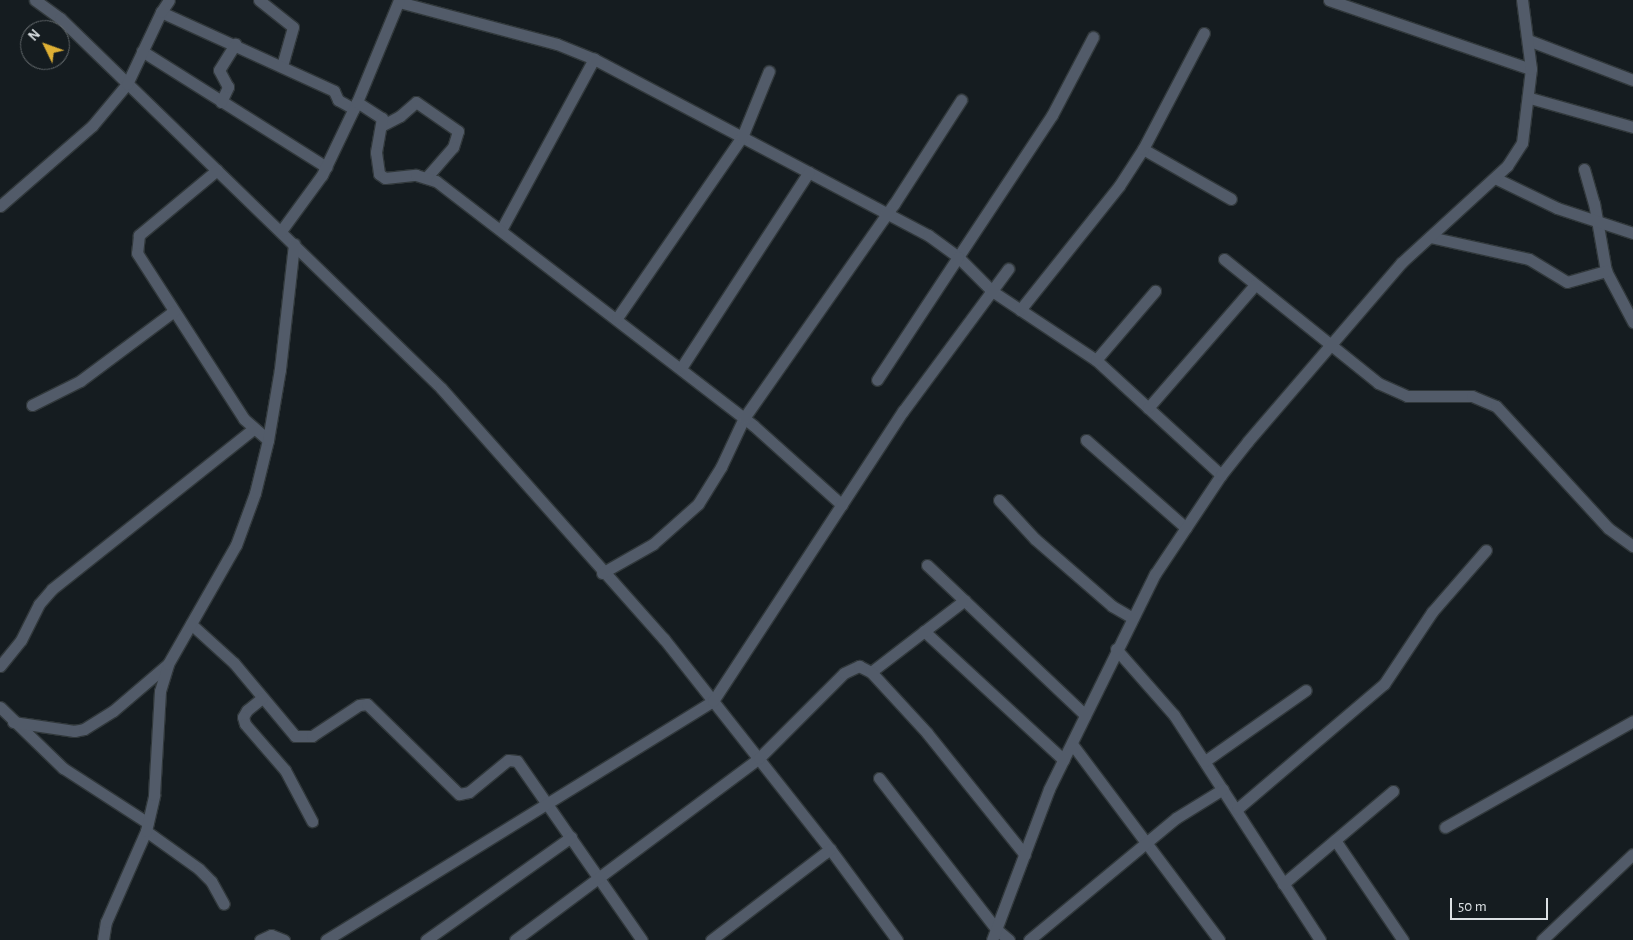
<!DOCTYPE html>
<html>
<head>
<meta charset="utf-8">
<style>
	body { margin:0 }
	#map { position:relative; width:1633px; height:940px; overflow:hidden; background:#151c20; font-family:"Alegreya Sans",sans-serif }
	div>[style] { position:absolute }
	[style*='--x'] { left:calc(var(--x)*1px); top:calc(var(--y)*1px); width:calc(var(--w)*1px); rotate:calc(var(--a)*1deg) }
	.roads { filter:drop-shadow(1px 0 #31383b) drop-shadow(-1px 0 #31383b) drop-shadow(0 1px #31383b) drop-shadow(0 -1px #31383b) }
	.street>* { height:11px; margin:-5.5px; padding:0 5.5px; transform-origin:5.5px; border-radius:5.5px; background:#525b69 }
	span { translate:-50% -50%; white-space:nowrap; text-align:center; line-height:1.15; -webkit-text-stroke:4.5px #151c20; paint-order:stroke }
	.north { position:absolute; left:20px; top:20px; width:50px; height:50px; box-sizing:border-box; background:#151c20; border:1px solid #656b6e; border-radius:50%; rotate:312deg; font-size:14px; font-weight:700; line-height:20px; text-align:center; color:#dce1e4 }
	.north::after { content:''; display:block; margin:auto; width:18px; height:22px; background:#dfb034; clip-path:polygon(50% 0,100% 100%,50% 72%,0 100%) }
	.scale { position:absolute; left:1450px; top:898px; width:98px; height:22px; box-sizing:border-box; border:2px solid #dce1e4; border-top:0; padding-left:6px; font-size:15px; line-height:18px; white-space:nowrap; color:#dce1e4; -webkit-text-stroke:4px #151c20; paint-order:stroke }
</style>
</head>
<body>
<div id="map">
	<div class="roads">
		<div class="street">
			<i style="--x:35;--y:0;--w:31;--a:36"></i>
			<i style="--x:60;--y:18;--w:531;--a:44.16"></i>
			<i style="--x:441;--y:388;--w:336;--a:48.4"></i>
			<i style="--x:664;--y:639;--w:268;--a:51.7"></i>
			<i style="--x:830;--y:849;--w:113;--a:53.6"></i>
			<i style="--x:259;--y:0;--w:43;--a:38.5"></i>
			<i style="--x:293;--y:27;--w:41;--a:105.8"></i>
			<i style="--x:1329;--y:0;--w:213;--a:18.9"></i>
			<i style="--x:399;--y:2;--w:163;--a:14.9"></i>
			<i style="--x:557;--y:44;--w:40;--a:22"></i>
			<i style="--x:161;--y:12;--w:190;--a:24.5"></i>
			<i style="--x:334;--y:91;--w:10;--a:66"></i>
			<i style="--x:338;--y:100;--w:18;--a:29"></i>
			<i style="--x:1093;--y:37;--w:88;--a:117.7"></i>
			<i style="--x:1052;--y:115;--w:170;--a:123.5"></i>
			<i style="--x:958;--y:257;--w:48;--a:45"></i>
			<i style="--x:992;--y:291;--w:125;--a:33.6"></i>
			<i style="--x:1096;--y:360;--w:170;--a:42.6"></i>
			<i style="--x:1528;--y:40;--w:112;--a:20.9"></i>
			<i style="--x:142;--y:51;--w:218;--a:32.2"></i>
			<i style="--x:1530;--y:98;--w:107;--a:15.7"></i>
			<i style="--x:221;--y:102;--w:17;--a:-65"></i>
			<i style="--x:228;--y:87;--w:19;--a:-118"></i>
			<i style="--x:219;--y:70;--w:31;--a:-58"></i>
			<i style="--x:357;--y:102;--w:110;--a:-67.6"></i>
			<i style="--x:383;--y:125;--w:19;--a:-28"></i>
			<i style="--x:400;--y:116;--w:21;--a:-41"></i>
			<i style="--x:416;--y:102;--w:51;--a:34.6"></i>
			<i style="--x:458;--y:131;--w:17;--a:107"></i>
			<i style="--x:453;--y:147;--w:40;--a:131"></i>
			<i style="--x:1143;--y:149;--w:101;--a:29.6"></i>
			<i style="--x:1584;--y:169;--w:35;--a:74"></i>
			<i style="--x:1594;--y:203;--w:69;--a:80"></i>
			<i style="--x:1606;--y:271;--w:58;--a:62.1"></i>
			<i style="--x:217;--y:170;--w:102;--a:140.2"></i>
			<i style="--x:139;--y:235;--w:18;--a:96"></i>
			<i style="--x:137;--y:253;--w:197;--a:57.2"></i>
			<i style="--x:244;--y:419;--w:32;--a:41"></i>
			<i style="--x:1495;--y:178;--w:69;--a:25.8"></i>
			<i style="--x:1557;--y:208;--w:80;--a:18.2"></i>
			<i style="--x:0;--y:206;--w:122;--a:-41"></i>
			<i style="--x:92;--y:126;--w:55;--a:-50.2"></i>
			<i style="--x:127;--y:84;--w:80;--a:-64.7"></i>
			<i style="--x:161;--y:12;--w:14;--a:-56"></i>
			<i style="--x:501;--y:230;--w:195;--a:-61.5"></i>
			<i style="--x:594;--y:59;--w:378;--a:27.8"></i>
			<i style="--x:928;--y:235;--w:37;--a:36"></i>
			<i style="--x:958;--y:257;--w:147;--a:123.4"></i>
			<i style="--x:281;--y:231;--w:69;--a:-53.8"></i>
			<i style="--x:322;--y:175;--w:81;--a:-64.4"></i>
			<i style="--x:357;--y:102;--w:30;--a:33"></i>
			<i style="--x:382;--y:118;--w:35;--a:100"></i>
			<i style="--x:376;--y:152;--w:22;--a:82"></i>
			<i style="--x:379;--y:174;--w:7;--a:34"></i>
			<i style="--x:385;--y:178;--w:31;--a:-6"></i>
			<i style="--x:416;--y:175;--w:21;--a:17"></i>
			<i style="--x:436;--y:181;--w:401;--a:37.6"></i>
			<i style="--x:754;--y:426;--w:118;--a:41.9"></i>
			<i style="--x:1430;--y:237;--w:101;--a:12.5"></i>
			<i style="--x:1529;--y:259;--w:44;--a:31.2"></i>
			<i style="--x:1567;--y:282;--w:41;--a:-15.8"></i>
			<i style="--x:1224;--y:259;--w:198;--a:38.8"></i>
			<i style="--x:1378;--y:383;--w:32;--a:24"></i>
			<i style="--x:1407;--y:396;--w:65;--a:0"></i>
			<i style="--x:1472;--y:396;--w:26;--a:23"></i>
			<i style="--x:1496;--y:406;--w:166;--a:47.4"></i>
			<i style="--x:1608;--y:528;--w:31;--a:36"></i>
			<i style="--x:1020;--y:310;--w:159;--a:-51.4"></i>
			<i style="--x:1119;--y:186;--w:44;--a:-57"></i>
			<i style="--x:1143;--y:149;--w:131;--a:-62.3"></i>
			<i style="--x:617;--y:318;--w:220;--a:-55.4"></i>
			<i style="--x:742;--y:137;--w:71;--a:-67.8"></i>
			<i style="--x:1096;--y:360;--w:91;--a:-49.5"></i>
			<i style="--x:681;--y:368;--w:234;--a:-56.9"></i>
			<i style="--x:32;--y:405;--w:54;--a:-26.6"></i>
			<i style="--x:80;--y:381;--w:117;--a:-36.7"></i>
			<i style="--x:1148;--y:408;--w:163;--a:-49"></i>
			<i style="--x:1086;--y:440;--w:133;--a:41.3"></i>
			<i style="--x:999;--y:500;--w:53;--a:47.3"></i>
			<i style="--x:1035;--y:539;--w:102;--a:41"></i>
			<i style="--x:1112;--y:606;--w:24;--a:30"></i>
			<i style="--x:927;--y:565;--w:218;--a:43.5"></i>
			<i style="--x:602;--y:573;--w:59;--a:-29.6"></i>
			<i style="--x:653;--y:544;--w:60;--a:-41.6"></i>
			<i style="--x:698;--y:504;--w:44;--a:-58.1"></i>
			<i style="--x:721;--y:467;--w:54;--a:-64.9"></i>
			<i style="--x:744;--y:418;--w:261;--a:-55"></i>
			<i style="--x:894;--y:204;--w:124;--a:-57.2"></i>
			<i style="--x:191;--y:624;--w:58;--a:42.2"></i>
			<i style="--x:234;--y:663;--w:95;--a:50.1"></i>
			<i style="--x:295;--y:736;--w:17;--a:0"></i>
			<i style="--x:312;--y:736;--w:56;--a:-33.4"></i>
			<i style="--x:359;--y:705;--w:8;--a:-7"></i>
			<i style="--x:367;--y:704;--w:129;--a:44.4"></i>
			<i style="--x:459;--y:794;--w:10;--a:-11"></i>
			<i style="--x:469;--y:792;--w:50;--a:-39.4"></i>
			<i style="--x:508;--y:760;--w:9;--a:6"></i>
			<i style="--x:517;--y:761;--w:218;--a:55.1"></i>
			<i style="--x:924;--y:631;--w:190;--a:42.7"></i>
			<i style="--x:1116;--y:649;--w:88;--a:48.7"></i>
			<i style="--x:1174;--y:715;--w:268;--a:57"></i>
			<i style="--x:0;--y:666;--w:33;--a:-51"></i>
			<i style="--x:21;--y:640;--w:40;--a:-63.4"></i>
			<i style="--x:39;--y:604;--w:20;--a:-49"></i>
			<i style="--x:52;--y:589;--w:257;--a:-38.5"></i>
			<i style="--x:871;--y:672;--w:118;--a:-37.5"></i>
			<i style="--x:262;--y:698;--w:19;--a:141"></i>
			<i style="--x:247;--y:710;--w:8;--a:120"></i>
			<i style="--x:243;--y:717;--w:7;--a:74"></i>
			<i style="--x:245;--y:724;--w:61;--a:49"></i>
			<i style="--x:285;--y:770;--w:58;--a:62.1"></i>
			<i style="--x:0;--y:707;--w:88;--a:44.1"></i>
			<i style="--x:63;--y:768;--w:101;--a:32.9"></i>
			<i style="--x:13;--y:722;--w:62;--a:8.4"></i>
			<i style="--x:74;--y:731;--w:10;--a:-11"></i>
			<i style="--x:84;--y:729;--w:34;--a:-32"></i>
			<i style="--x:113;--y:711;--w:72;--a:-40.5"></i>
			<i style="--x:1072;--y:744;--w:245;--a:53.1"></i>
			<i style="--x:1205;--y:761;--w:123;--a:-35.1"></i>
			<i style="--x:879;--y:778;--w:191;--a:52.2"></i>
			<i style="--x:996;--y:929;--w:17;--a:40"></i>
			<i style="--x:1237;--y:809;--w:193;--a:-40.4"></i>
			<i style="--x:1384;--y:684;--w:87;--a:-56.3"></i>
			<i style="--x:1432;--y:612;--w:82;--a:-48.9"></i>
			<i style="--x:1445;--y:827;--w:216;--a:-29.4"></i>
			<i style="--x:146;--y:831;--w:65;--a:35.6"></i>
			<i style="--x:199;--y:869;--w:17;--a:45"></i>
			<i style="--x:211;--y:881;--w:26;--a:61"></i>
			<i style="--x:1335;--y:840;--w:121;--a:55.8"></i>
			<i style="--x:1283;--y:884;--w:144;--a:-40.2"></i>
			<i style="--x:103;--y:940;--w:18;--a:-81"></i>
			<i style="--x:106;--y:922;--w:99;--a:-66.3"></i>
			<i style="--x:146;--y:831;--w:37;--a:-77"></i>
			<i style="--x:154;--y:795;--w:104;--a:-86.7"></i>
			<i style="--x:160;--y:691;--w:28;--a:-73"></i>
			<i style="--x:168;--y:664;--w:137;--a:-60.3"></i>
			<i style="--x:236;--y:545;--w:55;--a:-69.9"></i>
			<i style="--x:255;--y:493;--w:55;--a:-76.2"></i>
			<i style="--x:268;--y:440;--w:72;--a:-80.4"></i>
			<i style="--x:280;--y:369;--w:126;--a:-83.6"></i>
			<i style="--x:260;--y:940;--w:12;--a:-24"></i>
			<i style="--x:271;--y:935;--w:14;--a:21"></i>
			<i style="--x:326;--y:940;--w:455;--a:-31.7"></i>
			<i style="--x:713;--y:701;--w:347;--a:-56.8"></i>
			<i style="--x:903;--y:411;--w:177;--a:-53.5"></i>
			<i style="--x:426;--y:940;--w:178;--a:-35.4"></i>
			<i style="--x:515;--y:940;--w:304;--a:-36.7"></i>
			<i style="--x:759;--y:758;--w:120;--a:-45"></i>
			<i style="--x:844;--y:673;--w:17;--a:-25"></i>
			<i style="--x:859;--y:666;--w:13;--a:27"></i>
			<i style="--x:871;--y:672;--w:83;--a:47.4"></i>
			<i style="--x:927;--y:733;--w:156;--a:51.2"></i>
			<i style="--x:711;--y:940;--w:150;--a:-37.4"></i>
			<i style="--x:992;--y:940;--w:161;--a:-69.3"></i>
			<i style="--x:1049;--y:789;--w:240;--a:-63.8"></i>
			<i style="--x:1155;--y:574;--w:119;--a:-56.3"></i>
			<i style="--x:1221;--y:475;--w:43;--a:-51.5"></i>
			<i style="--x:1248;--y:441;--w:235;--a:-49.3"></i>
			<i style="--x:1401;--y:263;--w:144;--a:-42.5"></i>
			<i style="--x:1507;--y:166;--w:27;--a:-57"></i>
			<i style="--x:1522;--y:143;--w:75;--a:-83.1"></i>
			<i style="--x:1531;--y:69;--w:70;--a:-97.4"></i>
			<i style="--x:1029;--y:940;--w:191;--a:-39.7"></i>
			<i style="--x:1176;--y:818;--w:55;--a:-31.7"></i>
			<i style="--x:1542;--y:940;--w:125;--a:-43.4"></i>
		</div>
	</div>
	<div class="north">N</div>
	<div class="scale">50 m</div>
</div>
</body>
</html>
